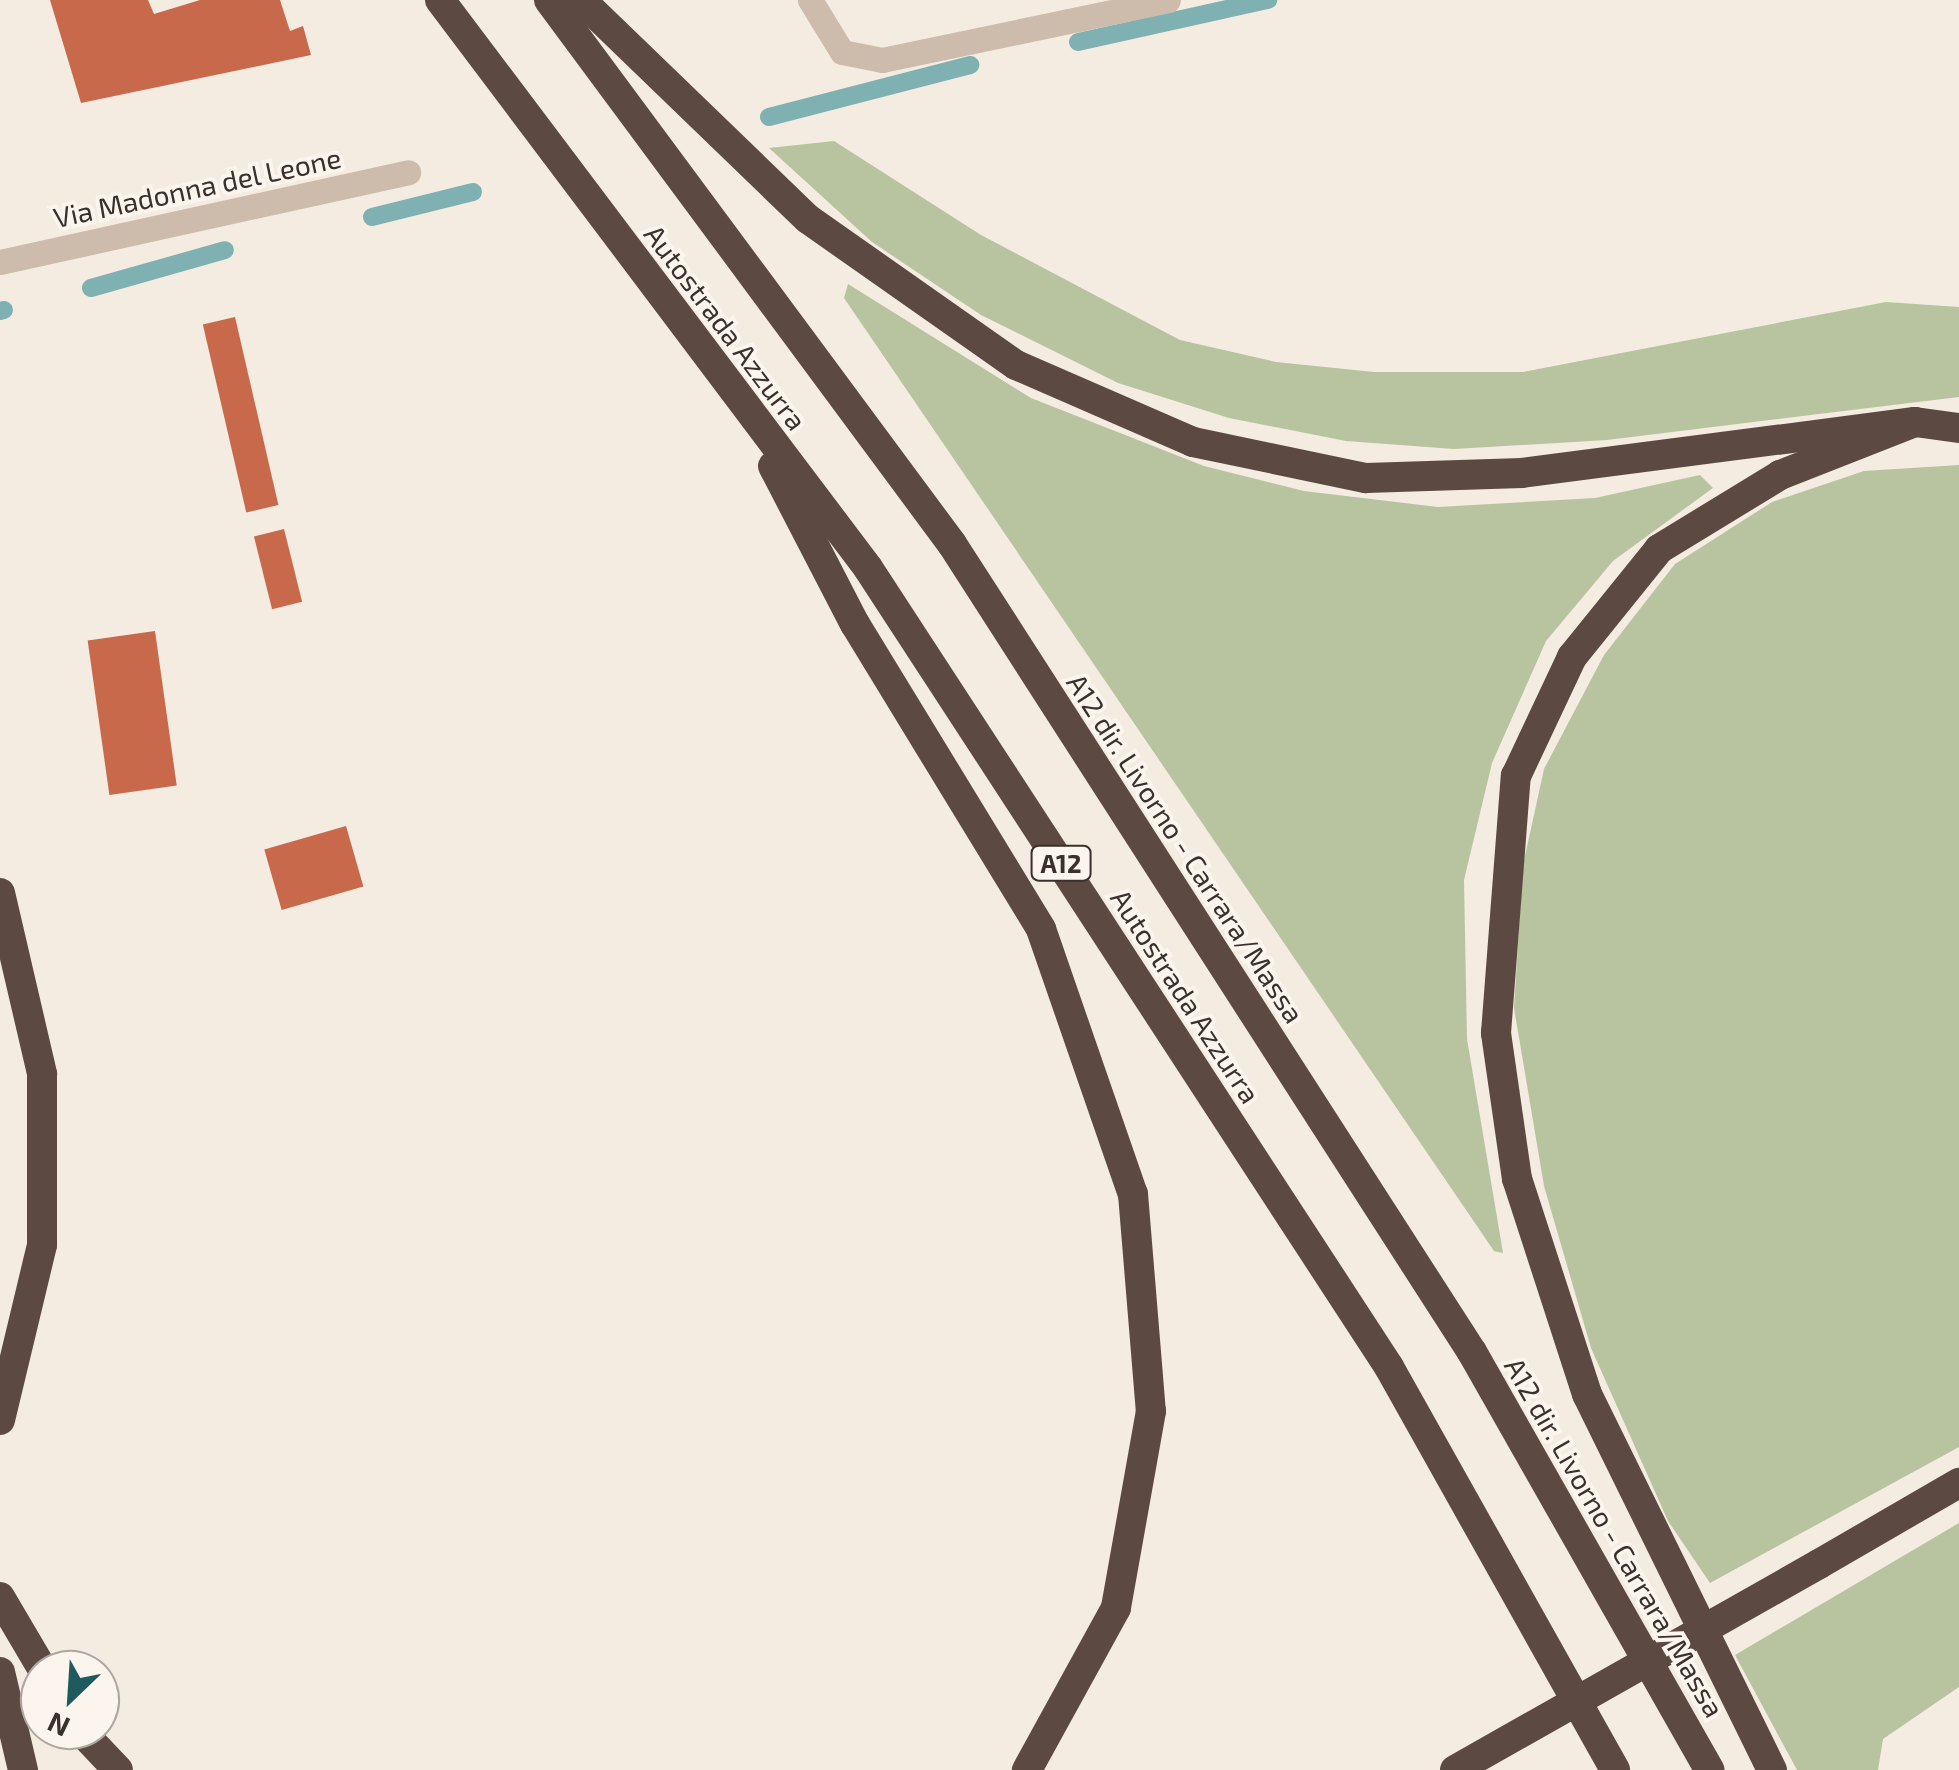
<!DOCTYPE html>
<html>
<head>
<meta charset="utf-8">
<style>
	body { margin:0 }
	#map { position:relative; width:1959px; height:1770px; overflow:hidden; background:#f4ebe1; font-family:"Exo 2",sans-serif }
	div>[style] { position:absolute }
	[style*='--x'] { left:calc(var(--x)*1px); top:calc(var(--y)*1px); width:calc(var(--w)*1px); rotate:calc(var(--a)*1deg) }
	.green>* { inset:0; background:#b8c4a0 }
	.stream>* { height:18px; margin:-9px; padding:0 9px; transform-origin:9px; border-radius:9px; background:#7fb0b2 }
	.building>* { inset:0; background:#c8694b; transform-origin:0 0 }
	.street>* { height:25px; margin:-12.5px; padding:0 12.5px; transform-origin:12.5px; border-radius:12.5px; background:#cdbbac }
	.highway>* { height:30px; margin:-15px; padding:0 15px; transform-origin:15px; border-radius:15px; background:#5c4a42 }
	.highway-bridge>* { height:30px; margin:-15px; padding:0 15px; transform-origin:15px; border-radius:15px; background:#5c4a42 }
	span { translate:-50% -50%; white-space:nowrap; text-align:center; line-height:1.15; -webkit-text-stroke:8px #fbf5ee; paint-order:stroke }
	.shield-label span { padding:2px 8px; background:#fbf5ee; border:2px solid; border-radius:8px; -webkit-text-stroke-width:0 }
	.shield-label { font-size:25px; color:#3b302b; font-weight:700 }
	.street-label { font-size:28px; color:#3b302b }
	.north { position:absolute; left:20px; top:1650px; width:100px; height:100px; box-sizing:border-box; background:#fbf5ee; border:2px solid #aea6a0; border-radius:50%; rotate:205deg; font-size:28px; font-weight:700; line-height:40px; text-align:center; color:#3b302b }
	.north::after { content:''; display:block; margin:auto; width:35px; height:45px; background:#1f5a5e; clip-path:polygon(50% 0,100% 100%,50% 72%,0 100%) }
</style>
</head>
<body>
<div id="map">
	<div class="green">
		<i style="clip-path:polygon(834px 141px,981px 235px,1180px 340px,1276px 362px,1374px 372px,1523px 372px,1886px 302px,1959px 307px,1959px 397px,1607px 440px,1454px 449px,1346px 441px,1229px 418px,1118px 383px,981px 315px,872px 242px,769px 148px)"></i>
		<i style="clip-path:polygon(848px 284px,1031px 398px,1204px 466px,1304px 491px,1438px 507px,1595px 498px,1700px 475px,1713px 488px,1613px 561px,1546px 641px,1492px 763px,1464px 880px,1467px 1039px,1503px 1253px,1494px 1251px,844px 298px)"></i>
		<i style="clip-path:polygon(1959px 465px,1959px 1447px,1710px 1583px,1668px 1521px,1591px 1348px,1544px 1186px,1514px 1008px,1523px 865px,1544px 769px,1604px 655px,1675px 564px,1772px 502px,1864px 471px)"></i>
		<i style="clip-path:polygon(1959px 1523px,1959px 1687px,1883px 1739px,1878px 1770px,1797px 1770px,1735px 1655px)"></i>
	</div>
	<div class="stream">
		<i style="--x:1078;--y:42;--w:195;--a:-12.5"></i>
		<i style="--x:769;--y:117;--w:208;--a:-14.5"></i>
		<i style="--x:372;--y:217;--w:104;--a:-13.9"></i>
		<i style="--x:91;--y:288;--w:139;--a:-15.8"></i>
		<i style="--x:0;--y:311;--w:4;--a:-14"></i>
	</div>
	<div class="building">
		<i style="clip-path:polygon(50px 0,148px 0,154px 14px,200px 0,280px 0,290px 31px,303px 26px,311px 55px,81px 103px)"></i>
		<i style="left:235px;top:317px;width:193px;height:33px;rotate:77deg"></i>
		<i style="left:284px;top:529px;width:75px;height:31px;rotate:76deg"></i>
		<i style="left:155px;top:631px;width:156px;height:68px;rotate:82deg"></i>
		<i style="left:346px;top:826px;width:63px;height:85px;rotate:74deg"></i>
	</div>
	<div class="street">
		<i style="--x:810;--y:0;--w:61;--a:58.4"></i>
		<i style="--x:842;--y:52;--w:41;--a:11.3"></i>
		<i style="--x:882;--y:60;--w:292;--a:-11.8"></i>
		<i style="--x:0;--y:262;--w:418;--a:-12.4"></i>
	</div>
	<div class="highway">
		<i style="--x:440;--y:0;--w:711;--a:53"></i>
		<i style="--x:868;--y:568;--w:954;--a:56.89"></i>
		<i style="--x:1389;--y:1367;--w:462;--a:60.7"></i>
		<i style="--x:549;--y:0;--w:677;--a:53.47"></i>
		<i style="--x:952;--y:544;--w:961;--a:57.24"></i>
		<i style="--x:1472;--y:1352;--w:481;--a:60.4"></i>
		<i style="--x:581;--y:0;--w:315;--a:44"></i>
		<i style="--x:808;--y:219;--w:254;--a:35.1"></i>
		<i style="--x:1016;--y:365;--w:193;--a:23.5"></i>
		<i style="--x:1193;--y:442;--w:177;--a:11.8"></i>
		<i style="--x:1366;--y:478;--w:156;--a:-1.8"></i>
		<i style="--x:1522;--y:473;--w:396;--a:-7.4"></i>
		<i style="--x:1915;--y:422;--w:44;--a:7.8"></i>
		<i style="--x:773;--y:466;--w:178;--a:62.6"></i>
		<i style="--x:855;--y:624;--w:357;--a:58.6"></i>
		<i style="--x:1041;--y:929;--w:281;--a:70.9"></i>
		<i style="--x:1133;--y:1194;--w:218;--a:85.3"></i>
		<i style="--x:1151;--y:1411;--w:200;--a:100.1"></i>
		<i style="--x:1116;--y:1608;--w:185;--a:118.8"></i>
		<i style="--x:0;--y:893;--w:186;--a:76.9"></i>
		<i style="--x:42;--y:1074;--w:171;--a:90"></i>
		<i style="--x:42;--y:1245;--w:180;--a:103.5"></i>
		<i style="--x:1819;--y:1564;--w:162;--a:-30.1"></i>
		<i style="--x:0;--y:1597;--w:85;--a:59.5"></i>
		<i style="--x:0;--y:1672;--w:101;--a:76.8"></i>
		<i style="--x:80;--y:1730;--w:55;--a:46.5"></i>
		<i style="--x:1772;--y:1770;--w:419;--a:-116.2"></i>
		<i style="--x:1587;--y:1394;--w:226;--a:-108"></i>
		<i style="--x:1517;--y:1179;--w:148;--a:-98.2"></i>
		<i style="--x:1496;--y:1033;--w:258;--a:-85.6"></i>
		<i style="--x:1516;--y:776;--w:132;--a:-64.8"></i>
		<i style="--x:1572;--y:657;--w:139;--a:-51.1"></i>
		<i style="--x:1659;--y:549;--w:142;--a:-31.4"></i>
		<i style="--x:1780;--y:475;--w:145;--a:-21.4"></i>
	</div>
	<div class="highway-bridge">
		<i style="--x:1455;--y:1770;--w:418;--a:-29.5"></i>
	</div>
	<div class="shield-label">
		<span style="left:1061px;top:863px">A12</span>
	</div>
	<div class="street-label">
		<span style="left:197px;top:187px;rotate:-12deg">Via Madonna del Leone</span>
		<span style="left:726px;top:327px;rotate:53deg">Autostrada Azzurra</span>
		<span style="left:1186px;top:848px;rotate:57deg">A12 dir. Livorno - Carrara/Massa</span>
		<span style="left:1186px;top:996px;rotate:57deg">Autostrada Azzurra</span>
		<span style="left:1615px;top:1537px;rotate:60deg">A12 dir. Livorno - Carrara/Massa</span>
	</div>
	<div class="north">N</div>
</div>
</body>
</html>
